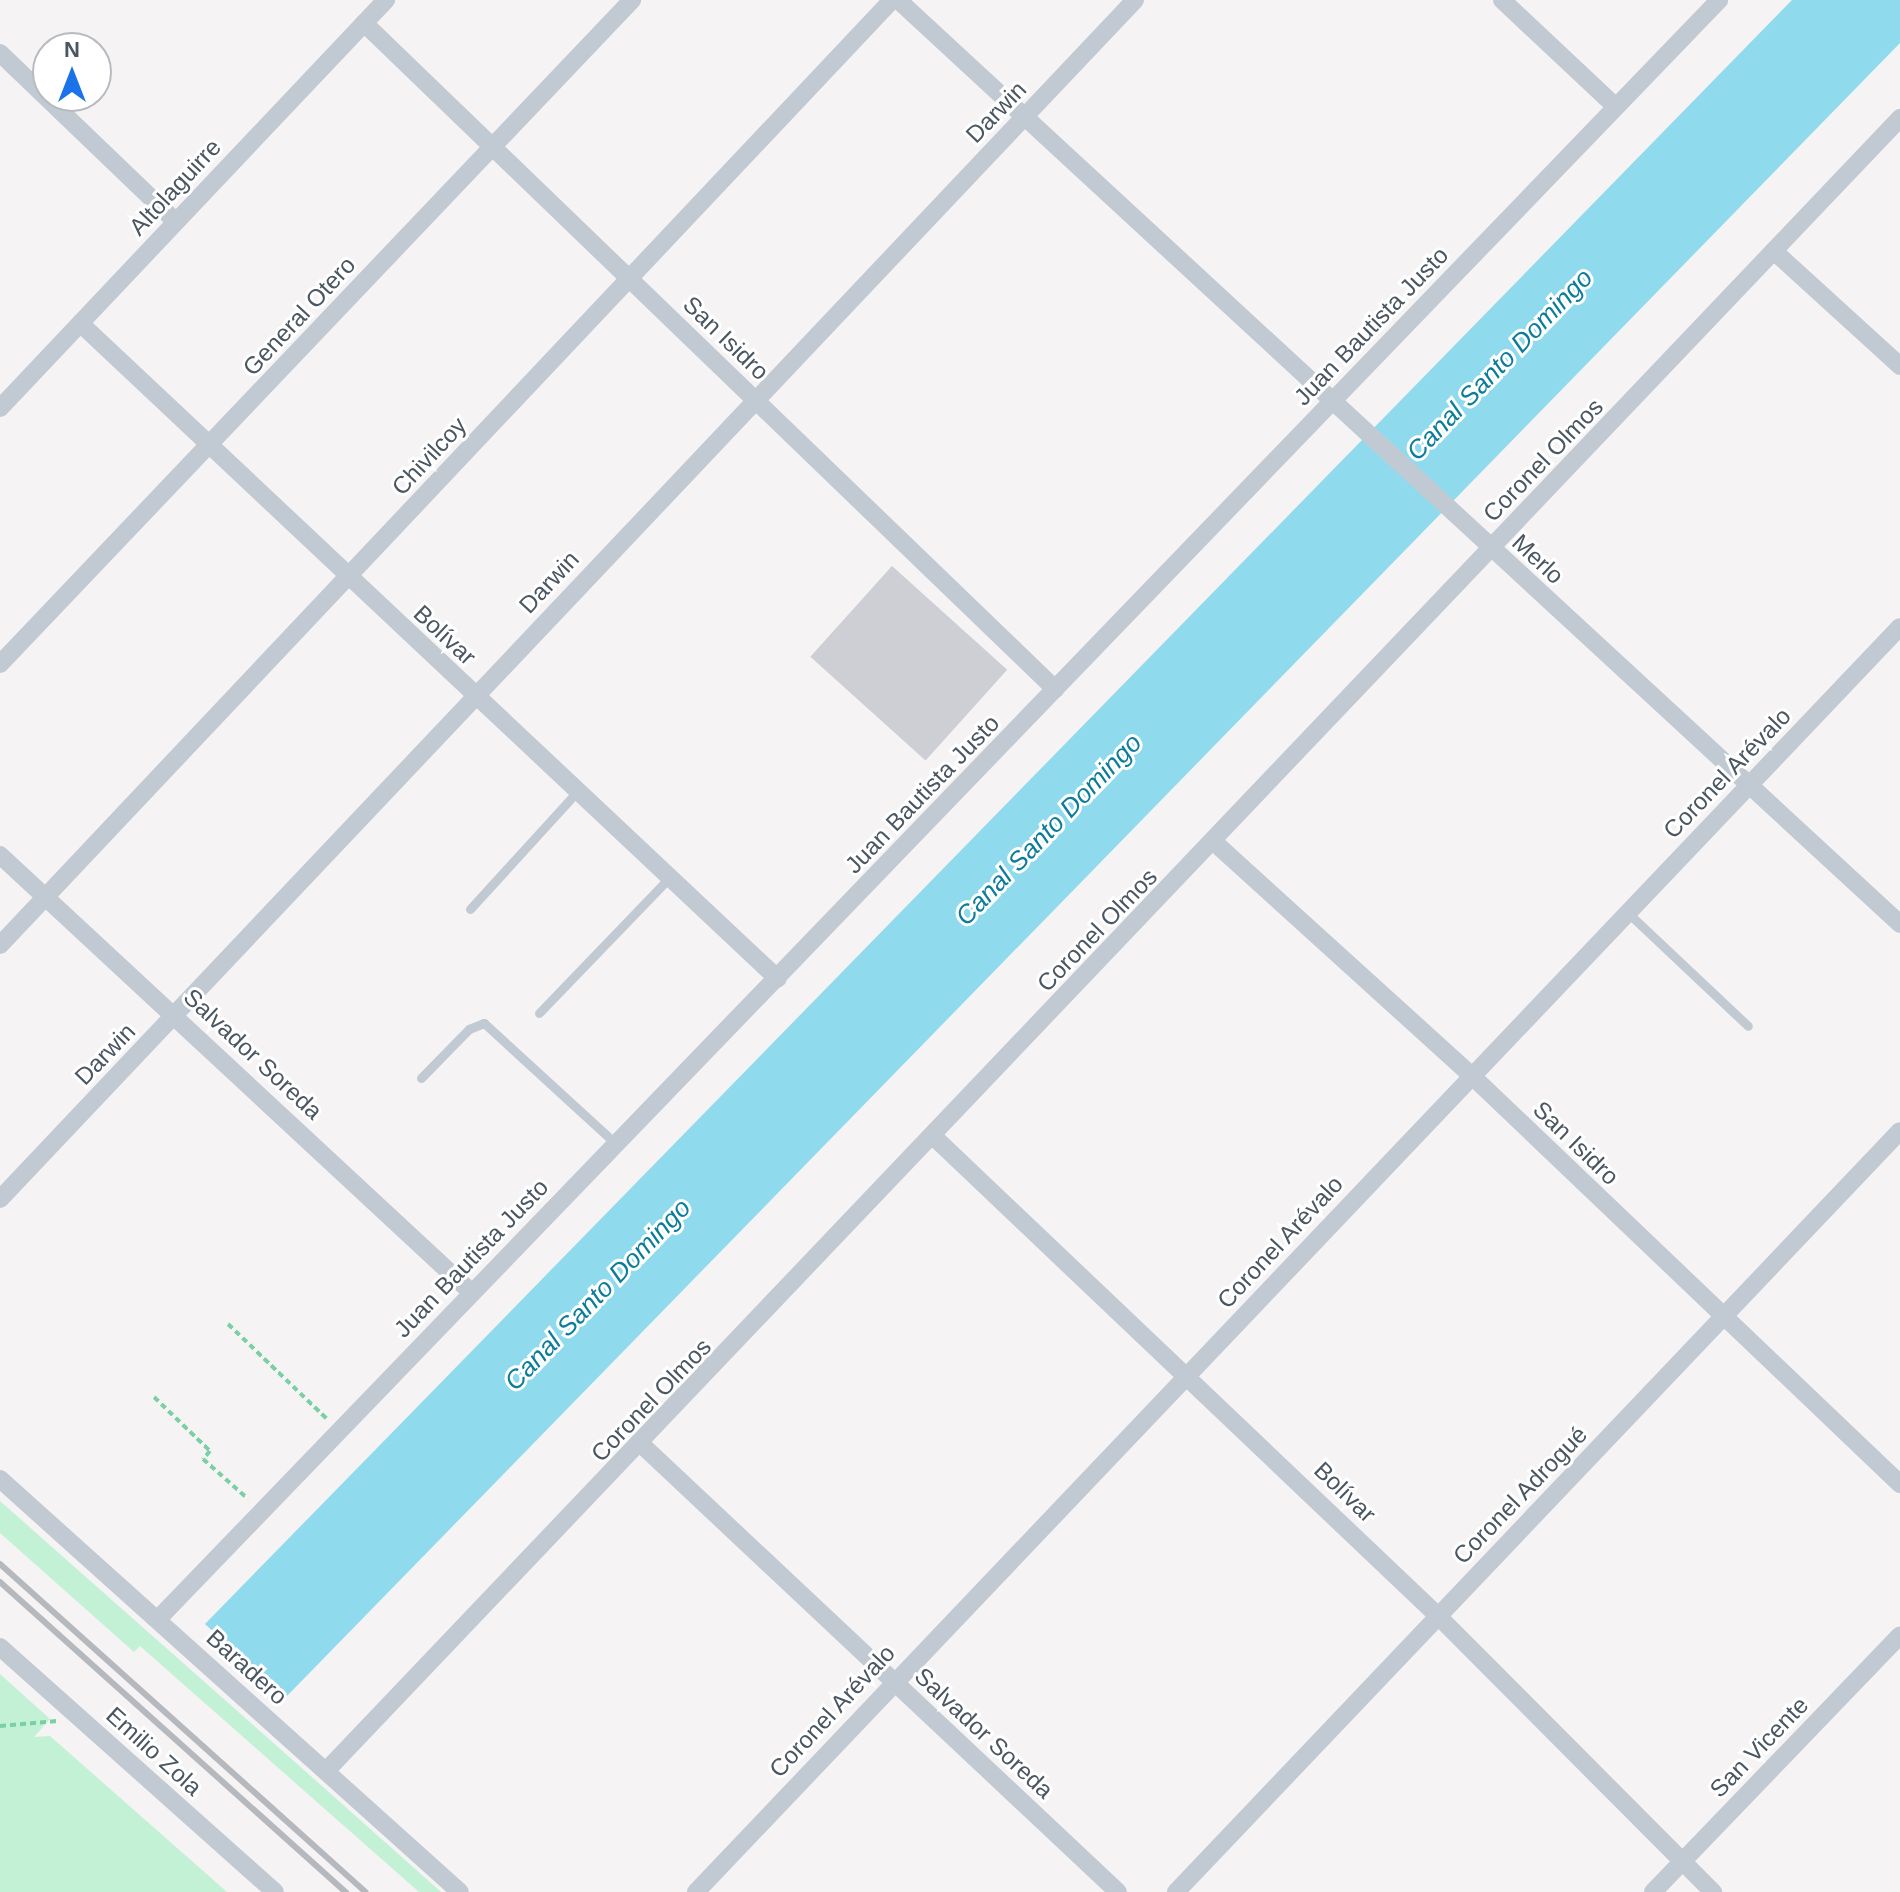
<!DOCTYPE html>
<html>
<head>
<meta charset="utf-8">
<style>
	body { margin:0 }
	#map { position:relative; width:1900px; height:1892px; overflow:hidden; background:#f5f3f3; font-family:Arial,sans-serif }
	div>[style] { position:absolute }
	[style*='--x'] { left:calc(var(--x)*1px); top:calc(var(--y)*1px); width:calc(var(--w)*1px); rotate:calc(var(--a)*1deg) }
	.green>* { inset:0; background:#c3f1d5 }
	.water>* { inset:0; background:#90daee }
	.building>* { inset:0; background:#cdcfd5; transform-origin:0 0 }
	.path>* { height:4px; margin-top:-2px; transform-origin:0; background:repeating-linear-gradient(90deg,#7ad0a6 0 6px,transparent 0 10px) }
	.lane>* { height:9px; margin:-4.5px; padding:0 4.5px; transform-origin:4.5px; border-radius:4.5px; background:#c1cad2 }
	.street>* { height:18px; margin:-9px; padding:0 9px; transform-origin:9px; border-radius:9px; background:#c1cad2 }
	.rail>* { height:6px; margin:-3px; padding:0 3px; transform-origin:3px; border-radius:3px; background:#b5b8bd }
	span { translate:-50% -50%; white-space:nowrap; text-align:center; line-height:1.15; -webkit-text-stroke:6px #fff; paint-order:stroke }
	.street-label { font-size:24px; color:#4a5661 }
	.water-label { font-size:26px; color:#0c7c9b; font-style:italic }
	.north { position:absolute; left:32px; top:32px; width:80px; height:80px; box-sizing:border-box; background:#fff; border:2px solid #b7bbc0; border-radius:50%; rotate:0deg; font-size:22px; font-weight:700; line-height:32px; text-align:center; color:#4a5661 }
	.north::after { content:''; display:block; margin:auto; width:28px; height:36px; background:#1a73e8; clip-path:polygon(50% 0,100% 100%,50% 72%,0 100%) }
</style>
</head>
<body>
<div id="map">
	<div class="green">
		<i style="clip-path:polygon(0 1501px,322px 1786px,441px 1892px,419px 1892px,140px 1646px,134px 1652px,0 1533px)"></i>
		<i style="clip-path:polygon(0 1674px,50px 1719px,34px 1737px,50px 1736px,227px 1892px,0 1892px)"></i>
	</div>
	<div class="water">
		<i style="clip-path:polygon(1792px 0,1900px 0,1900px 43px,285px 1698px,205px 1624px)"></i>
	</div>
	<div class="building">
		<i style="left:892px;top:566px;width:155px;height:122px;rotate:42deg"></i>
	</div>
	<div class="path">
		<i style="--x:228;--y:1324;--w:139;--a:43.8"></i>
		<i style="--x:154;--y:1397;--w:78;--a:44"></i>
		<i style="--x:210;--y:1451;--w:11;--a:131"></i>
		<i style="--x:203;--y:1459;--w:60;--a:41.6"></i>
		<i style="--x:0;--y:1726;--w:57;--a:-5"></i>
	</div>
	<div class="lane">
		<i style="--x:470;--y:909;--w:157;--a:-47.6"></i>
		<i style="--x:1627;--y:912;--w:166;--a:43.3"></i>
		<i style="--x:539;--y:1013;--w:187;--a:-46.1"></i>
		<i style="--x:421;--y:1078;--w:69;--a:-45.6"></i>
		<i style="--x:469;--y:1029;--w:16;--a:-22"></i>
		<i style="--x:484;--y:1023;--w:179;--a:42.5"></i>
	</div>
	<div class="street">
		<i style="--x:898;--y:0;--w:1363;--a:42.68"></i>
		<i style="--x:1502;--y:0;--w:156;--a:43.2"></i>
		<i style="--x:364;--y:23;--w:960;--a:43.94"></i>
		<i style="--x:0;--y:53;--w:243;--a:43.8"></i>
		<i style="--x:1776;--y:253;--w:168;--a:42.3"></i>
		<i style="--x:81;--y:324;--w:956;--a:43.22"></i>
		<i style="--x:0;--y:408;--w:562;--a:-46.59"></i>
		<i style="--x:0;--y:664;--w:917;--a:-46.41"></i>
		<i style="--x:1214;--y:842;--w:347;--a:42.2"></i>
		<i style="--x:1471;--y:1075;--w:593;--a:43.63"></i>
		<i style="--x:0;--y:855;--w:643;--a:42.86"></i>
		<i style="--x:0;--y:945;--w:1299;--a:-46.65"></i>
		<i style="--x:934;--y:1137;--w:695;--a:43.54"></i>
		<i style="--x:1438;--y:1616;--w:390;--a:45.1"></i>
		<i style="--x:0;--y:1199;--w:1651;--a:-46.57"></i>
		<i style="--x:642;--y:1445;--w:653;--a:43.2"></i>
		<i style="--x:0;--y:1479;--w:618;--a:41.92"></i>
		<i style="--x:158;--y:1619;--w:2249;--a:-46.04"></i>
		<i style="--x:0;--y:1647;--w:368;--a:41.7"></i>
		<i style="--x:326;--y:1771;--w:2283;--a:-46.4"></i>
		<i style="--x:696;--y:1892;--w:1746;--a:-46.42"></i>
		<i style="--x:1176;--y:1892;--w:1050;--a:-46.43"></i>
		<i style="--x:1653;--y:1892;--w:356;--a:-46.1"></i>
	</div>
	<div class="rail">
		<i style="--x:0;--y:1564;--w:491;--a:41.9"></i>
		<i style="--x:0;--y:1582;--w:465;--a:41.9"></i>
	</div>
	<div class="street-label">
		<span style="left:996px;top:112px;rotate:-46deg">Darwin</span>
		<span style="left:175px;top:187px;rotate:-47deg">Altolaguirre</span>
		<span style="left:299px;top:316px;rotate:-47deg">General Otero</span>
		<span style="left:1371px;top:326px;rotate:-46deg">Juan Bautista Justo</span>
		<span style="left:726px;top:338px;rotate:44deg">San Isidro</span>
		<span style="left:429px;top:456px;rotate:-47deg">Chivilcoy</span>
		<span style="left:1543px;top:460px;rotate:-46deg">Coronel Olmos</span>
		<span style="left:1538px;top:559px;rotate:43deg">Merlo</span>
		<span style="left:549px;top:582px;rotate:-47deg">Darwin</span>
		<span style="left:445px;top:635px;rotate:43deg">Bolívar</span>
		<span style="left:1727px;top:773px;rotate:-46deg">Coronel Arévalo</span>
		<span style="left:922px;top:794px;rotate:-46deg">Juan Bautista Justo</span>
		<span style="left:1097px;top:930px;rotate:-46deg">Coronel Olmos</span>
		<span style="left:105px;top:1054px;rotate:-46deg">Darwin</span>
		<span style="left:253px;top:1054px;rotate:43deg">Salvador Soreda</span>
		<span style="left:1576px;top:1143px;rotate:44deg">San Isidro</span>
		<span style="left:1280px;top:1242px;rotate:-47deg">Coronel Arévalo</span>
		<span style="left:471px;top:1258px;rotate:-46deg">Juan Bautista Justo</span>
		<span style="left:651px;top:1400px;rotate:-46deg">Coronel Olmos</span>
		<span style="left:1345px;top:1492px;rotate:44deg">Bolívar</span>
		<span style="left:1520px;top:1495px;rotate:-46deg">Coronel Adrogué</span>
		<span style="left:247px;top:1667px;rotate:42deg">Baradero</span>
		<span style="left:832px;top:1711px;rotate:-47deg">Coronel Arévalo</span>
		<span style="left:984px;top:1733px;rotate:43deg">Salvador Soreda</span>
		<span style="left:1759px;top:1747px;rotate:-46deg">San Vicente</span>
		<span style="left:154px;top:1751px;rotate:42deg">Emilio Zola</span>
	</div>
	<div class="water-label">
		<span style="left:1500px;top:365px;rotate:-46deg">Canal Santo Domingo</span>
		<span style="left:1049px;top:830px;rotate:-46deg">Canal Santo Domingo</span>
		<span style="left:598px;top:1295px;rotate:-46deg">Canal Santo Domingo</span>
	</div>
	<div class="north">N</div>
</div>
</body>
</html>
